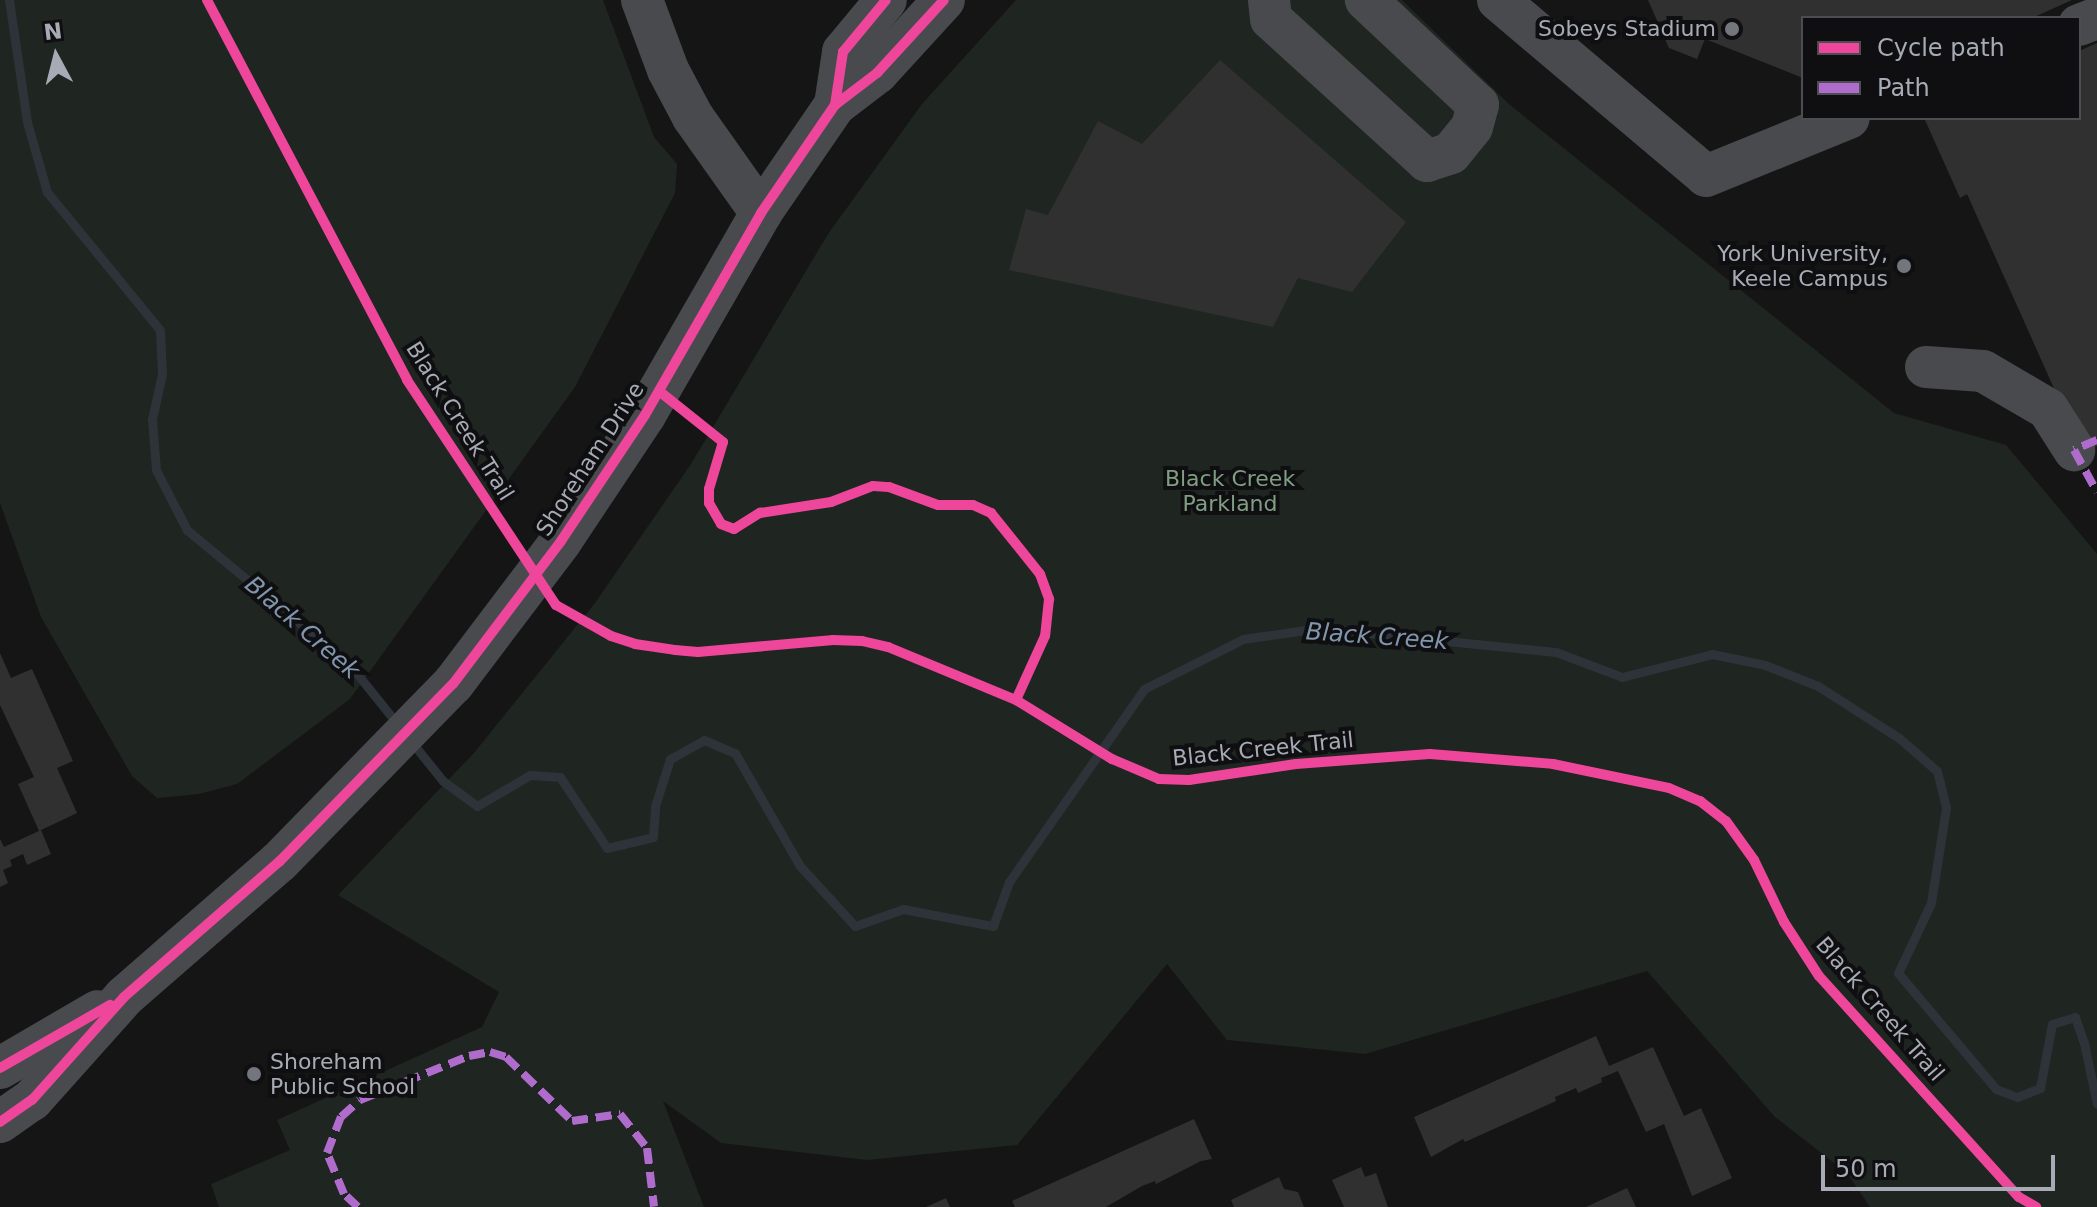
<!DOCTYPE html>
<html>
<head>
<meta charset="utf-8">
<style>
	body { margin:0 }
	#map { position:relative; width:2097px; height:1207px; overflow:hidden; background:#151515; font-family:"DejaVu Sans",sans-serif }
	div>[style] { position:absolute }
	[style*='--x'] { left:calc(var(--x)*1px); top:calc(var(--y)*1px); width:calc(var(--w)*1px); rotate:calc(var(--a)*1deg) }
	.green>* { inset:0; background:#1f2520 }
	.stream>* { height:9px; margin:-4.5px; padding:0 4.5px; transform-origin:4.5px; border-radius:4.5px; background:#2d3339 }
	.building>* { inset:0; background:#303030 }
	.minor>* { height:42px; margin:-21px; padding:0 21px; transform-origin:21px; border-radius:21px; background:#494a4e }
	.quiet>* { height:8px; margin-top:-4px; transform-origin:0; background:repeating-linear-gradient(90deg,#b06ccc 0 16px,transparent 0 24px) }
	.cycleway>* { height:10px; margin:-5px; padding:0 5px; transform-origin:5px; border-radius:5px; background:#ed469a }
	.dots>* { width:22px; height:22px; translate:-50% -50%; box-sizing:border-box; border:4px solid #0f0f11; border-radius:50% }
	span { translate:-50% -50%; white-space:nowrap; text-align:center; line-height:1.15; -webkit-text-stroke:8px #0f0f11; paint-order:stroke }
	.poi-label { font-size:22px; color:#a7abb5 }
	.right { translate:-100% -50%; text-align:right }
	.left { translate:0 -50%; text-align:left }
	.street-label { font-size:22px; color:#a7abb5 }
	.park-label { font-size:22px; color:#809e83 }
	.water-label { font-size:24px; color:#8196ad; font-style:italic }
	.legend { position:absolute; left:1801px; top:16px; width:280px; height:104px; box-sizing:border-box; background:#0f0f11; border:2px solid #4c4d53; margin:0; padding:10px 14px; list-style:none; font-size:24px; color:#a7abb5 }
	.legend li { display:flex; align-items:center; gap:16px; height:40px }
	.legend b { width:40px; border:2px solid #4c4d53 }
	.north { position:absolute; left:16px; top:16px; width:80px; height:80px; -webkit-text-stroke:6px #0f0f11; paint-order:stroke; rotate:353deg; font-size:22px; font-weight:700; line-height:32px; text-align:center; color:#a7abb5 }
	.north::after { content:''; display:block; margin:auto; width:28px; height:36px; background:#a7abb5; clip-path:polygon(50% 0,100% 100%,50% 72%,0 100%) }
	.scale { position:absolute; left:1821px; top:1155px; width:234px; height:36px; box-sizing:border-box; border:4px solid #a7abb5; border-top:0; padding-left:10px; font-size:24px; line-height:28px; white-space:nowrap; color:#a7abb5; -webkit-text-stroke:6px #0f0f11; paint-order:stroke }
</style>
</head>
<body>
<div id="map">
	<div class="green">
		<i style="clip-path:polygon(0 0,603px 0,654px 137px,677px 164px,675px 193px,575px 387px,350px 699px,237px 784px,199px 794px,157px 798px,132px 776px,41px 617px,0 503px)"></i>
		<i style="clip-path:polygon(1016px 0,1402px 0,1510px 105px,1894px 413px,2006px 445px,2097px 554px,2097px 1207px,1870px 1207px,1847px 1173px,1775px 1117px,1647px 971px,1365px 1054px,1227px 1040px,1167px 964px,1017px 1145px,867px 1160px,721px 1143px,663px 1101px,704px 1207px,219px 1207px,211px 1184px,290px 1150px,277px 1120px,482px 1027px,499px 992px,338px 895px,474px 753px,595px 603px,691px 464px,828px 234px,922px 104px)"></i>
	</div>
	<div class="stream">
		<i style="--x:9;--y:0;--w:123;--a:81.6"></i>
		<i style="--x:27;--y:122;--w:73;--a:74.1"></i>
		<i style="--x:47;--y:192;--w:178;--a:50.7"></i>
		<i style="--x:160;--y:330;--w:44;--a:87.4"></i>
		<i style="--x:162;--y:374;--w:46;--a:102.5"></i>
		<i style="--x:152;--y:419;--w:51;--a:85.5"></i>
		<i style="--x:156;--y:470;--w:68;--a:62.7"></i>
		<i style="--x:187;--y:530;--w:212;--a:39.6"></i>
		<i style="--x:350;--y:665;--w:78;--a:51.2"></i>
		<i style="--x:410;--y:740;--w:53;--a:51.2"></i>
		<i style="--x:443;--y:781;--w:42;--a:36.3"></i>
		<i style="--x:477;--y:806;--w:61;--a:-30.3"></i>
		<i style="--x:530;--y:775;--w:30;--a:4"></i>
		<i style="--x:560;--y:777;--w:85;--a:56.5"></i>
		<i style="--x:607;--y:848;--w:47;--a:-13.4"></i>
		<i style="--x:653;--y:837;--w:31;--a:-86"></i>
		<i style="--x:655;--y:806;--w:49;--a:-72.3"></i>
		<i style="--x:670;--y:759;--w:39;--a:-29"></i>
		<i style="--x:704;--y:740;--w:34;--a:23"></i>
		<i style="--x:735;--y:753;--w:130;--a:60.1"></i>
		<i style="--x:800;--y:866;--w:81;--a:47.5"></i>
		<i style="--x:855;--y:926;--w:51;--a:-19.5"></i>
		<i style="--x:903;--y:909;--w:92;--a:10.7"></i>
		<i style="--x:993;--y:926;--w:47;--a:-70"></i>
		<i style="--x:1009;--y:882;--w:236;--a:-55"></i>
		<i style="--x:1144;--y:689;--w:111;--a:-26.8"></i>
		<i style="--x:1243;--y:639;--w:77;--a:-8.2"></i>
		<i style="--x:1319;--y:628;--w:238;--a:5.8"></i>
		<i style="--x:1556;--y:652;--w:71;--a:20.7"></i>
		<i style="--x:1622;--y:677;--w:93;--a:-14.3"></i>
		<i style="--x:1712;--y:654;--w:54;--a:11.7"></i>
		<i style="--x:1765;--y:665;--w:57;--a:21.6"></i>
		<i style="--x:1818;--y:686;--w:96;--a:32.7"></i>
		<i style="--x:1899;--y:738;--w:50;--a:41"></i>
		<i style="--x:1937;--y:771;--w:38;--a:76"></i>
		<i style="--x:1946;--y:808;--w:96;--a:99"></i>
		<i style="--x:1931;--y:903;--w:77;--a:115.2"></i>
		<i style="--x:1898;--y:973;--w:152;--a:49.8"></i>
		<i style="--x:1996;--y:1089;--w:22;--a:21"></i>
		<i style="--x:2017;--y:1097;--w:25;--a:-21"></i>
		<i style="--x:2040;--y:1088;--w:65;--a:-79.4"></i>
		<i style="--x:2052;--y:1024;--w:24;--a:-17"></i>
		<i style="--x:2075;--y:1017;--w:28;--a:71"></i>
		<i style="--x:2084;--y:1043;--w:62;--a:78"></i>
	</div>
	<div class="building">
		<i style="clip-path:polygon(1648px 0,2072px 0,2032px 18px,1803px 18px,1803px 78px,1705px 39px,1697px 59px,1669px 48px)"></i>
		<i style="clip-path:polygon(2097px 43px,2097px 446px,2083px 453px,1967px 194px,1960px 198px,1925px 120px,2079px 118px,2079px 51px)"></i>
		<i style="clip-path:polygon(1220px 60px,1406px 222px,1352px 292px,1298px 278px,1273px 327px,1009px 270px,1026px 209px,1048px 215px,1098px 121px,1142px 144px)"></i>
		<i style="clip-path:polygon(0 653px,11px 678px,32px 669px,73px 761px,57px 768px,77px 813px,39px 831px,18px 784px,34px 777px,0 705px)"></i>
		<i style="clip-path:polygon(41px 830px,51px 854px,27px 865px,23px 854px,10px 860px,12px 866px,3px 870px,8px 883px,0 887px,0 839px,4px 847px)"></i>
		<i style="clip-path:polygon(1596px 1036px,1609px 1066px,1653px 1047px,1684px 1116px,1701px 1108px,1732px 1178px,1692px 1196px,1664px 1124px,1646px 1132px,1618px 1071px,1601px 1078px,1602px 1082px,1578px 1093px,1576px 1088px,1555px 1097px,1556px 1101px,1465px 1142px,1463px 1139px,1431px 1157px,1414px 1117px)"></i>
		<i style="clip-path:polygon(1194px 1119px,1212px 1159px,1201px 1161px,1156px 1184px,1155px 1181px,1142px 1186px,1106px 1207px,1015px 1207px,1012px 1201px)"></i>
		<i style="clip-path:polygon(1361px 1167px,1365px 1177px,1376px 1173px,1388px 1207px,1344px 1207px,1332px 1180px)"></i>
		<i style="clip-path:polygon(1279px 1177px,1284px 1189px,1298px 1192px,1304px 1207px,1234px 1207px,1231px 1200px)"></i>
		<i style="clip-path:polygon(1627px 1188px,1636px 1207px,1586px 1207px)"></i>
		<i style="clip-path:polygon(946px 1198px,950px 1207px,926px 1207px)"></i>
	</div>
	<div class="minor">
		<i style="--x:642;--y:0;--w:75;--a:69.6"></i>
		<i style="--x:668;--y:70;--w:53;--a:62"></i>
		<i style="--x:693;--y:117;--w:118;--a:54.7"></i>
		<i style="--x:1269;--y:0;--w:19;--a:84"></i>
		<i style="--x:1271;--y:19;--w:211;--a:42.3"></i>
		<i style="--x:1427;--y:161;--w:25;--a:-18"></i>
		<i style="--x:1451;--y:153;--w:33;--a:-51"></i>
		<i style="--x:1472;--y:127;--w:23;--a:-75"></i>
		<i style="--x:1478;--y:105;--w:154;--a:-136.8"></i>
		<i style="--x:1498;--y:0;--w:272;--a:40.2"></i>
		<i style="--x:1706;--y:176;--w:154;--a:-22.1"></i>
		<i style="--x:2079;--y:25;--w:19;--a:-21"></i>
		<i style="--x:835;--y:105;--w:54;--a:-81.4"></i>
		<i style="--x:843;--y:52;--w:67;--a:-50.4"></i>
		<i style="--x:1926;--y:367;--w:57;--a:4"></i>
		<i style="--x:1983;--y:371;--w:75;--a:30.3"></i>
		<i style="--x:2048;--y:409;--w:49;--a:57.6"></i>
		<i style="--x:0;--y:1068;--w:113;--a:-30.2"></i>
		<i style="--x:0;--y:1122;--w:39;--a:-35"></i>
		<i style="--x:32;--y:1100;--w:138;--a:-48.2"></i>
		<i style="--x:124;--y:997;--w:206;--a:-41.1"></i>
		<i style="--x:279;--y:862;--w:249;--a:-45.7"></i>
		<i style="--x:453;--y:684;--w:179;--a:-52.9"></i>
		<i style="--x:561;--y:541;--w:151;--a:-56.3"></i>
		<i style="--x:645;--y:415;--w:233;--a:-60.1"></i>
		<i style="--x:761;--y:213;--w:131;--a:-55.6"></i>
		<i style="--x:835;--y:105;--w:53;--a:-37.3"></i>
		<i style="--x:877;--y:73;--w:99;--a:-47.5"></i>
	</div>
	<div class="quiet">
		<i style="--x:2097;--y:440;--w:25;--a:157"></i>
		<i style="--x:2074;--y:450;--w:48;--a:61.3"></i>
		<i style="--x:358;--y:1207;--w:19;--a:-137"></i>
		<i style="--x:344;--y:1194;--w:44;--a:-112.5"></i>
		<i style="--x:327;--y:1153;--w:39;--a:-69"></i>
		<i style="--x:341;--y:1117;--w:25;--a:-42"></i>
		<i style="--x:360;--y:1100;--w:118;--a:-22"></i>
		<i style="--x:469;--y:1056;--w:21;--a:-11"></i>
		<i style="--x:490;--y:1052;--w:17;--a:17"></i>
		<i style="--x:506;--y:1057;--w:92;--a:44.1"></i>
		<i style="--x:572;--y:1121;--w:49;--a:-8.3"></i>
		<i style="--x:620;--y:1114;--w:43;--a:51.5"></i>
		<i style="--x:647;--y:1148;--w:59;--a:83.2"></i>
	</div>
	<div class="cycleway">
		<i style="--x:207;--y:0;--w:429;--a:62.2"></i>
		<i style="--x:407;--y:380;--w:270;--a:56.5"></i>
		<i style="--x:556;--y:605;--w:63;--a:29.4"></i>
		<i style="--x:611;--y:636;--w:25;--a:18"></i>
		<i style="--x:635;--y:644;--w:40;--a:8.5"></i>
		<i style="--x:675;--y:650;--w:23;--a:5"></i>
		<i style="--x:698;--y:652;--w:136;--a:-5.1"></i>
		<i style="--x:833;--y:640;--w:29;--a:2"></i>
		<i style="--x:862;--y:641;--w:27;--a:13"></i>
		<i style="--x:888;--y:647;--w:139;--a:22.5"></i>
		<i style="--x:1016;--y:700;--w:113;--a:31.6"></i>
		<i style="--x:1112;--y:759;--w:51;--a:23.1"></i>
		<i style="--x:1159;--y:779;--w:30;--a:2"></i>
		<i style="--x:1189;--y:780;--w:108;--a:-8.5"></i>
		<i style="--x:1296;--y:764;--w:134;--a:-4.3"></i>
		<i style="--x:1430;--y:754;--w:123;--a:4.6"></i>
		<i style="--x:1553;--y:764;--w:118;--a:11.7"></i>
		<i style="--x:1669;--y:788;--w:34;--a:23"></i>
		<i style="--x:1700;--y:801;--w:33;--a:38"></i>
		<i style="--x:1726;--y:821;--w:48;--a:54.3"></i>
		<i style="--x:1754;--y:860;--w:69;--a:64.2"></i>
		<i style="--x:1784;--y:922;--w:64;--a:57.1"></i>
		<i style="--x:1819;--y:976;--w:298;--a:47.9"></i>
		<i style="--x:2019;--y:1197;--w:20;--a:30"></i>
		<i style="--x:835;--y:105;--w:54;--a:-81.4"></i>
		<i style="--x:843;--y:52;--w:67;--a:-50.4"></i>
		<i style="--x:659;--y:391;--w:82;--a:38.6"></i>
		<i style="--x:723;--y:442;--w:49;--a:106.6"></i>
		<i style="--x:709;--y:489;--w:14;--a:90"></i>
		<i style="--x:709;--y:503;--w:24;--a:60"></i>
		<i style="--x:721;--y:524;--w:14;--a:21"></i>
		<i style="--x:734;--y:529;--w:31;--a:-32"></i>
		<i style="--x:760;--y:513;--w:72;--a:-8.8"></i>
		<i style="--x:831;--y:502;--w:45;--a:-20.9"></i>
		<i style="--x:873;--y:486;--w:16;--a:4"></i>
		<i style="--x:889;--y:487;--w:52;--a:20.2"></i>
		<i style="--x:938;--y:505;--w:35;--a:0"></i>
		<i style="--x:973;--y:505;--w:20;--a:24"></i>
		<i style="--x:991;--y:513;--w:78;--a:51.2"></i>
		<i style="--x:1040;--y:574;--w:27;--a:70"></i>
		<i style="--x:1049;--y:599;--w:37;--a:96"></i>
		<i style="--x:1045;--y:636;--w:70;--a:114.4"></i>
		<i style="--x:0;--y:1068;--w:127;--a:-29.8"></i>
		<i style="--x:0;--y:1122;--w:39;--a:-35"></i>
		<i style="--x:32;--y:1100;--w:138;--a:-48.2"></i>
		<i style="--x:124;--y:997;--w:206;--a:-41.1"></i>
		<i style="--x:279;--y:862;--w:249;--a:-45.7"></i>
		<i style="--x:453;--y:684;--w:179;--a:-52.9"></i>
		<i style="--x:561;--y:541;--w:151;--a:-56.3"></i>
		<i style="--x:645;--y:415;--w:233;--a:-60.1"></i>
		<i style="--x:761;--y:213;--w:131;--a:-55.6"></i>
		<i style="--x:835;--y:105;--w:53;--a:-37.3"></i>
		<i style="--x:877;--y:73;--w:99;--a:-47.5"></i>
	</div>
	<div class="dots">
		<i style="left:1732px;top:29px;background:#74767d"></i>
		<i style="left:1904px;top:266px;background:#74767d"></i>
		<i style="left:254px;top:1074px;background:#74767d"></i>
	</div>
	<div class="poi-label">
		<span class="right" style="left:1716px;top:29px">Sobeys Stadium</span>
		<span class="right" style="left:1888px;top:266px">York University,<br>Keele Campus</span>
		<span class="left" style="left:270px;top:1074px">Shoreham<br>Public School</span>
	</div>
	<div class="street-label">
		<span style="left:460px;top:421px;rotate:58deg">Black Creek Trail</span>
		<span style="left:590px;top:459px;rotate:-57deg">Shoreham Drive</span>
		<span style="left:1263px;top:749px;rotate:-6deg">Black Creek Trail</span>
		<span style="left:1880px;top:1009px;rotate:49deg">Black Creek Trail</span>
	</div>
	<div class="park-label">
		<span style="left:1230px;top:491px">Black Creek<br>Parkland</span>
	</div>
	<div class="water-label">
		<span style="left:302px;top:628px;rotate:41deg">Black Creek</span>
		<span style="left:1377px;top:637px;rotate:4deg">Black Creek</span>
	</div>
	<ul class="legend">
	<li><b style="height:10px;background:#ed469a"></b>Cycle path</li>
	<li><b style="height:10px;background:#b06ccc"></b>Path</li>
	</ul>
	<div class="north">N</div>
	<div class="scale">50 m</div>
</div>
</body>
</html>
